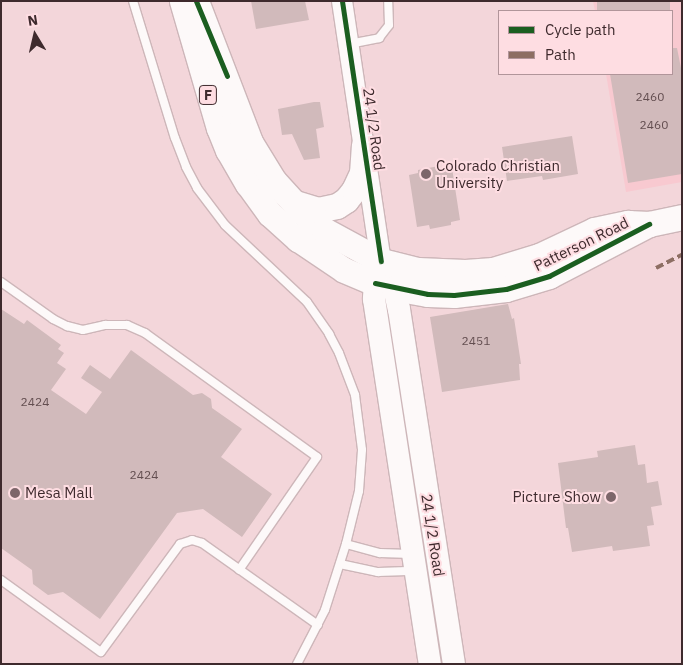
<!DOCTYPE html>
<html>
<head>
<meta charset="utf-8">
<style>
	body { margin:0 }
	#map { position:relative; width:683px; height:665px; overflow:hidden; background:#f3d6da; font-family:"IBM Plex Sans",sans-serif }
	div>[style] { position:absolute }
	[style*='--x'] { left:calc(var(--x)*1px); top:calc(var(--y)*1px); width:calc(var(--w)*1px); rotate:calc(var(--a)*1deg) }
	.built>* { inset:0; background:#f8c9d0 }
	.building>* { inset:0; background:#d1babb; transform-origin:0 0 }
	.roads { filter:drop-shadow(1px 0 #cdb6b9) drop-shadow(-1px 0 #cdb6b9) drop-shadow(0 1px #cdb6b9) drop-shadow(0 -1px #cdb6b9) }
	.service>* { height:8px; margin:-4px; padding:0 4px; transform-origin:4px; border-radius:4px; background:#fdf9f9 }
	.tertiary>* { height:20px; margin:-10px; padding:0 10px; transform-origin:10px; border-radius:10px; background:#fdf9f9 }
	.secondary>* { height:22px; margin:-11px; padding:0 11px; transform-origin:11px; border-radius:11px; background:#fdf9f9 }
	.primary>* { height:25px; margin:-12.5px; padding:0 12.5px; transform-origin:12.5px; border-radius:12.5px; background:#fdf9f9 }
	.quiet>* { height:4px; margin-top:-2px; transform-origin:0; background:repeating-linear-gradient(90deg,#8d6e63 0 8px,transparent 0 12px) }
	.cycleway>* { height:5px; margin:-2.5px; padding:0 2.5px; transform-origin:2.5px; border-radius:2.5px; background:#1b5e20 }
	.dots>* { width:14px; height:14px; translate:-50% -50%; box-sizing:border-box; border:2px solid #fedde2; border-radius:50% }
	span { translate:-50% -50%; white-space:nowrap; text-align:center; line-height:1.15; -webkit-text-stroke:4px #fedde2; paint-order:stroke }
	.number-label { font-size:12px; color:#634e50 }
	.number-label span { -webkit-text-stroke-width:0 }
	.shield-label span { padding:1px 4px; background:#fedde2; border:1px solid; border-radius:4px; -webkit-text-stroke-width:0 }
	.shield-label { font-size:14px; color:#3e2a2d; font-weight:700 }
	.street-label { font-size:15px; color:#3e2a2d }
	.poi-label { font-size:15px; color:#3e2a2d }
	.left { translate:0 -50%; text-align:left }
	.right { translate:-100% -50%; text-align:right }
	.frame { position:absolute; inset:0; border:2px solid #3e2a2d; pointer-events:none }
	.legend { position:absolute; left:498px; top:10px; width:175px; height:65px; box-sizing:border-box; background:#fedde2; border:1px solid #b1959a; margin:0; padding:6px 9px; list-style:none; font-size:15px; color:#3e2a2d }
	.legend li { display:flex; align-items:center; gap:10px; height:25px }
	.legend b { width:25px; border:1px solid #b1959a }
	.north { position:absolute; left:10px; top:10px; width:50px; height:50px; -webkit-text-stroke:4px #fedde2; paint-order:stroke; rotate:351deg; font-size:14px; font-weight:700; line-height:20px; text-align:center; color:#3e2a2d }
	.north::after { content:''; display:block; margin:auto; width:18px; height:22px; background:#3e2a2d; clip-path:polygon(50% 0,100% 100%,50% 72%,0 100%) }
</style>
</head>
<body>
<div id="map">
	<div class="built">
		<i style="clip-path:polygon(593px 1px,682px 1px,682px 182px,626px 192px,606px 74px,672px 74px,672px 11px,595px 11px)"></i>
	</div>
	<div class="building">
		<i style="clip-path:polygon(251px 1px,305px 1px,309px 20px,256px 29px)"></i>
		<i style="left:597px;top:1px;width:73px;height:10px"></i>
		<i style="clip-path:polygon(672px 48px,677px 48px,682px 73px,682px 174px,628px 183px,610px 74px,672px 74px)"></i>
		<i style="clip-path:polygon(314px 102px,320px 102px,324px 127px,316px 129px,320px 158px,304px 160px,292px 134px,282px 135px,278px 109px)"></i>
		<i style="clip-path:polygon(572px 136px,578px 174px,543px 180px,542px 176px,507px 181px,502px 147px)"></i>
		<i style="clip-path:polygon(439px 166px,440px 170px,452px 168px,460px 220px,451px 222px,451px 225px,430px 229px,429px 225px,417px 227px,409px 175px,418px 173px,418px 170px)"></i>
		<i style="clip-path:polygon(508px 304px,512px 319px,514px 318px,521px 364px,519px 364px,520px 380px,442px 392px,430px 317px)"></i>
		<i style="clip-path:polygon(1px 309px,24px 324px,27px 320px,61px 345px,58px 349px,64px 353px,57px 363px,66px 369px,51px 390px,86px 414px,102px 392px,81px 378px,90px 365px,110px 379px,131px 350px,193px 395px,202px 393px,211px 399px,212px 408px,242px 429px,221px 457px,272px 494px,242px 537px,203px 509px,177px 513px,100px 619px,63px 592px,48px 595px,33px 584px,32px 570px,1px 548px)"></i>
		<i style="clip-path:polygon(635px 445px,638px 465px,645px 464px,647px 483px,658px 481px,662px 505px,651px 507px,654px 525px,647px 526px,650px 546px,613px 551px,612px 546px,572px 552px,568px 528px,566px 528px,558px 463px,598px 457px,597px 451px)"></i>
	</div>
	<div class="roads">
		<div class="service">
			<i style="--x:133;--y:1;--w:143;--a:73"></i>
			<i style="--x:175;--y:138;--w:31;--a:69"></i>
			<i style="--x:186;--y:167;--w:24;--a:62"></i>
			<i style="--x:197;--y:188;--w:46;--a:52.9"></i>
			<i style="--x:225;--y:225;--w:112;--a:43.2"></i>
			<i style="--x:307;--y:302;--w:39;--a:55"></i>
			<i style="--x:329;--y:334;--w:21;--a:62"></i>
			<i style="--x:339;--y:353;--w:45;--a:69.1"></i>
			<i style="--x:355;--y:395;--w:55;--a:82.7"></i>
			<i style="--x:362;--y:450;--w:41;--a:94.2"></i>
			<i style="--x:359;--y:491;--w:55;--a:103.8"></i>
			<i style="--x:346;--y:544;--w:69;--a:107.7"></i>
			<i style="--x:325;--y:610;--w:61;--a:117.4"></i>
			<i style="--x:349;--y:44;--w:31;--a:-11"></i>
			<i style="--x:379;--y:38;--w:16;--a:-52"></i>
			<i style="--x:389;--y:25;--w:24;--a:-92"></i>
			<i style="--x:1;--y:282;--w:64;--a:35.4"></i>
			<i style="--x:53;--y:319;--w:16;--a:27"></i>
			<i style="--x:67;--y:326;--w:16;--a:14"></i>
			<i style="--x:83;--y:330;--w:23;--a:-13"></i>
			<i style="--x:105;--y:325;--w:22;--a:0"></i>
			<i style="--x:127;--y:325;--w:20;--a:24"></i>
			<i style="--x:145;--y:333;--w:212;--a:35.8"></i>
			<i style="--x:317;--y:457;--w:137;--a:124.6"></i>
			<i style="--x:346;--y:544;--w:35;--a:15"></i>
			<i style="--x:380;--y:553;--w:31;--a:2"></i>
			<i style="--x:340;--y:564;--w:39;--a:12"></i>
			<i style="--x:378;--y:572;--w:37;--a:-2"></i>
			<i style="--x:1;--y:580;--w:123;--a:35.8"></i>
			<i style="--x:101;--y:652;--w:134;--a:-53.8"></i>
			<i style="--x:180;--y:544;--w:13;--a:-18"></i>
			<i style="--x:192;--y:540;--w:10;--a:17"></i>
			<i style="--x:202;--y:543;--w:142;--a:35.3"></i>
		</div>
		<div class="tertiary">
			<i style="--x:342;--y:1;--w:263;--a:81.5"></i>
		</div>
		<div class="secondary">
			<i style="--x:381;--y:261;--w:30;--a:64"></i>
			<i style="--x:394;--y:288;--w:22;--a:77"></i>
			<i style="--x:399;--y:309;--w:359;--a:81.2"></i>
			<i style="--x:380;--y:265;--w:19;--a:106"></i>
			<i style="--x:375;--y:283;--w:16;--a:94"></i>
			<i style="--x:374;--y:299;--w:369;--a:81.3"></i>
		</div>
		<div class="primary">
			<i style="--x:182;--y:1;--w:132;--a:73.8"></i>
			<i style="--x:219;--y:128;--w:24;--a:68"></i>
			<i style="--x:228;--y:150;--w:39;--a:60"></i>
			<i style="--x:248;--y:184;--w:37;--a:54"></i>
			<i style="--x:270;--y:214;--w:38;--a:42"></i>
			<i style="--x:298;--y:239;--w:55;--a:34"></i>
			<i style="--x:344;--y:270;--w:34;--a:23"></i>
			<i style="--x:196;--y:1;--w:151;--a:69"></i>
			<i style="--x:250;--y:142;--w:46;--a:58.4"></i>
			<i style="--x:274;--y:181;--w:46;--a:47.6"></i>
			<i style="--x:305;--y:215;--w:24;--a:38"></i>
			<i style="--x:324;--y:230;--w:65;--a:28.5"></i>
			<i style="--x:381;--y:261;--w:38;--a:14"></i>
			<i style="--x:418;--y:270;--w:47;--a:2.4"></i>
			<i style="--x:465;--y:272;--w:28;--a:-4"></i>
			<i style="--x:493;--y:270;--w:48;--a:-16.9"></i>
			<i style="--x:539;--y:256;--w:61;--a:-25.3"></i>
			<i style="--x:594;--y:230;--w:35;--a:-12"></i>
			<i style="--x:628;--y:223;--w:21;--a:3"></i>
			<i style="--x:295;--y:203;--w:24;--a:17"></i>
			<i style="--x:318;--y:210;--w:19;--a:-12"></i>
			<i style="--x:337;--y:206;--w:11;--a:-34"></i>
			<i style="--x:346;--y:200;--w:13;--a:-51"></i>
			<i style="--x:354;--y:190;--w:19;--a:-65"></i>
			<i style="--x:362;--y:173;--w:28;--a:-86"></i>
			<i style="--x:394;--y:288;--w:35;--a:10"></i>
			<i style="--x:428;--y:294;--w:26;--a:2"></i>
			<i style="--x:454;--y:295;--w:52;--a:-6.6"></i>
			<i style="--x:506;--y:289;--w:45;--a:-16.8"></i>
			<i style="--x:549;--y:276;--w:113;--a:-27.5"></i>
			<i style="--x:649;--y:224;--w:34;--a:-12"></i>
		</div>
	</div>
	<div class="quiet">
		<i style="--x:656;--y:268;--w:29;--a:-27"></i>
	</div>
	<div class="cycleway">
		<i style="--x:196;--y:1;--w:81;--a:67.5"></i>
		<i style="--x:342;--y:1;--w:263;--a:81.5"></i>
		<i style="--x:375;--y:283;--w:54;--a:11.7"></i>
		<i style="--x:428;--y:294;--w:26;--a:2"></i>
		<i style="--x:454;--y:295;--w:52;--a:-6.6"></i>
		<i style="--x:506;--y:289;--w:45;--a:-16.8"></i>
		<i style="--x:549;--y:276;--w:113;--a:-27.5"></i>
	</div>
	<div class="dots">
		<i style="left:426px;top:174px;background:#7d666a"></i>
		<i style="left:15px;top:493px;background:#7d666a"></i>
		<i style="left:611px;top:497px;background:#7d666a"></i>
	</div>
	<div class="number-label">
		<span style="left:650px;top:97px">2460</span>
		<span style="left:654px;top:125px">2460</span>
		<span style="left:476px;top:341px">2451</span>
		<span style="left:35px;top:402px">2424</span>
		<span style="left:144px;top:475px">2424</span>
	</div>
	<div class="shield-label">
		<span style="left:208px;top:95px">F</span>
	</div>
	<div class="street-label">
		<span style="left:374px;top:129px;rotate:82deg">24 1/2 Road</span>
		<span style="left:581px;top:244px;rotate:-26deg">Patterson Road</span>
		<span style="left:433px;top:535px;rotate:81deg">24 1/2 Road</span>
	</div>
	<div class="poi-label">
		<span class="left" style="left:436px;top:174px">Colorado Christian<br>University</span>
		<span class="left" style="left:25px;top:493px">Mesa Mall</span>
		<span class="right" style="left:601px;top:497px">Picture Show</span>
	</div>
	<div class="frame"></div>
	<ul class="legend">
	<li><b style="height:6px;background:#1b5e20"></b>Cycle path</li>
	<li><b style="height:6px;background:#8d6e63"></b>Path</li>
	</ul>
	<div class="north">N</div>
</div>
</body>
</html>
